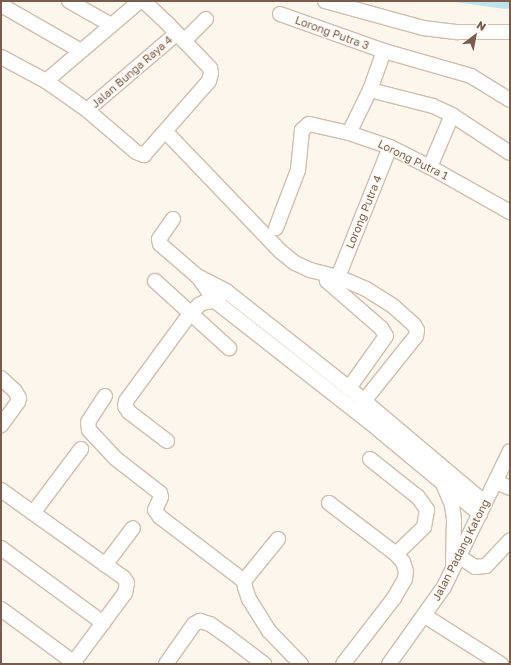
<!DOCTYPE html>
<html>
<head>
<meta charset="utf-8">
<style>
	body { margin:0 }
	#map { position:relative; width:511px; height:665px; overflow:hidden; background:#fdf6ec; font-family:"Golos Text",sans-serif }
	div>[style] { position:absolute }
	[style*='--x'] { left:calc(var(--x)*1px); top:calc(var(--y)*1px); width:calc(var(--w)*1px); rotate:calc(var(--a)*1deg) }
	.water>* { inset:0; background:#bfe3e8 }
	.roads { filter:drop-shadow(1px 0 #d1beb0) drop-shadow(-1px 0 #d1beb0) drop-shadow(0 1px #d1beb0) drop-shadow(0 -1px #d1beb0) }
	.minor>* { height:14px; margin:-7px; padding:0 7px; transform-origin:7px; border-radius:7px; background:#fff }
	span { translate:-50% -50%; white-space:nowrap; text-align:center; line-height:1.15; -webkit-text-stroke:3px #fffaf3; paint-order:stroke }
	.street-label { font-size:11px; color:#7a5c4d }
	.frame { position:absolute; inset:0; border:2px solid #7a5c4d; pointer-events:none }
	.north { position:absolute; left:455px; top:16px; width:40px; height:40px; -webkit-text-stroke:3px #fffaf3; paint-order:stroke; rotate:32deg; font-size:11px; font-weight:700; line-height:16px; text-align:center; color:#7a5c4d }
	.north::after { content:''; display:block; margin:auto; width:14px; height:18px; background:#7a5c4d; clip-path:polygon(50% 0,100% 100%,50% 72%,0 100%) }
</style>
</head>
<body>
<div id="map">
	<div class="water">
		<i style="clip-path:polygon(448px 1px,510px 1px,510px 8px,505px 9px)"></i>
	</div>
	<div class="roads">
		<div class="minor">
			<i style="--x:69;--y:1;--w:48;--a:29.7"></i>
			<i style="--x:325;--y:1;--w:102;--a:15.4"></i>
			<i style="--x:423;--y:28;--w:35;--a:7"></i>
			<i style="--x:458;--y:32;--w:52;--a:0"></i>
			<i style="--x:1;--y:5;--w:92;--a:29.9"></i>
			<i style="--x:280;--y:14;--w:110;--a:19.6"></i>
			<i style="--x:184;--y:41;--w:31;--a:-45"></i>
			<i style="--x:1;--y:57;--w:51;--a:28.1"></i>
			<i style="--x:46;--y:81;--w:50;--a:35.3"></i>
			<i style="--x:87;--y:110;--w:65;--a:40.6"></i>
			<i style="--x:136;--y:152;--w:9;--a:21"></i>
			<i style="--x:144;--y:155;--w:98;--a:-48.7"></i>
			<i style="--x:209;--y:81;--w:8;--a:-76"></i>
			<i style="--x:211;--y:73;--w:5;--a:-101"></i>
			<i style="--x:210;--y:68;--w:62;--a:-133.7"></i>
			<i style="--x:167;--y:23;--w:33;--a:-137"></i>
			<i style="--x:46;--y:81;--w:123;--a:-40.4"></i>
			<i style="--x:370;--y:90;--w:65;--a:14.3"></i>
			<i style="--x:433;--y:106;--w:21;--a:25"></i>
			<i style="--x:452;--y:115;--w:69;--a:33.2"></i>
			<i style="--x:87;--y:110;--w:118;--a:-40.5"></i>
			<i style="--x:166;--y:132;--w:165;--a:46.2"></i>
			<i style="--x:280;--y:251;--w:19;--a:39"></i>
			<i style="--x:295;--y:263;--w:17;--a:25"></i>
			<i style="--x:310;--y:270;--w:29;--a:14"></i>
			<i style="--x:338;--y:277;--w:30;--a:23"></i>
			<i style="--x:366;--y:289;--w:32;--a:32"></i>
			<i style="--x:393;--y:306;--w:28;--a:42"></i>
			<i style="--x:414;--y:325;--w:6;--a:59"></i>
			<i style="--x:417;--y:330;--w:6;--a:99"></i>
			<i style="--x:416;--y:336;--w:83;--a:128.7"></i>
			<i style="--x:349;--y:133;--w:48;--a:-64"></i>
			<i style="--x:370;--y:90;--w:41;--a:-70.3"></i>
			<i style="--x:384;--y:51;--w:91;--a:16"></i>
			<i style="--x:471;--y:76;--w:46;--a:31.6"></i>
			<i style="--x:430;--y:167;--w:56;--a:-67.1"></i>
			<i style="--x:173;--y:219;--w:24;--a:125"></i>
			<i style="--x:159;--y:239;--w:5;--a:79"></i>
			<i style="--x:160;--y:244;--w:49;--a:40.9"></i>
			<i style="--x:197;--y:276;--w:33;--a:27"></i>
			<i style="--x:226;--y:291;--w:157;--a:38.3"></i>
			<i style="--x:349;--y:388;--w:178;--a:40.2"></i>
			<i style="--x:276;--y:228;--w:62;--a:-69.2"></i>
			<i style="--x:298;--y:170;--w:40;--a:-84.3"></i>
			<i style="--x:302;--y:130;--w:9;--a:-41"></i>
			<i style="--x:309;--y:124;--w:41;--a:12.7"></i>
			<i style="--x:349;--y:133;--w:43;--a:18.9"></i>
			<i style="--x:390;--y:147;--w:45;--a:26.6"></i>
			<i style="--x:430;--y:167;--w:92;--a:29.4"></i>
			<i style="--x:326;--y:275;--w:6;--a:81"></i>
			<i style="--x:327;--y:281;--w:72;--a:41"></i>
			<i style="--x:381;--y:328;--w:9;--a:58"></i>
			<i style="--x:386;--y:336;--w:64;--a:125.4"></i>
			<i style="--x:338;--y:277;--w:140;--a:-68.2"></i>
			<i style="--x:199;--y:278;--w:28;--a:55"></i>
			<i style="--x:215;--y:301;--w:207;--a:38.1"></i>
			<i style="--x:378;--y:429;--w:133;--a:39.8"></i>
			<i style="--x:155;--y:281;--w:100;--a:42.2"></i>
			<i style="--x:1;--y:378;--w:19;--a:43"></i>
			<i style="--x:15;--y:391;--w:8;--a:60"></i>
			<i style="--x:19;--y:398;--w:4;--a:104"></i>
			<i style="--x:18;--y:402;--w:29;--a:126"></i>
			<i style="--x:105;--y:396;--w:31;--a:123"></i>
			<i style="--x:88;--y:422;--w:8;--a:83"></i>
			<i style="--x:89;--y:430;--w:38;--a:47"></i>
			<i style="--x:115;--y:458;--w:57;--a:37.9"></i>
			<i style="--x:160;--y:493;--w:4;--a:76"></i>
			<i style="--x:161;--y:497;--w:14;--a:115"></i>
			<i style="--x:155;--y:510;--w:9;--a:54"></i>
			<i style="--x:160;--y:517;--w:106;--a:37.3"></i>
			<i style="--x:167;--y:441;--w:48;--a:-142.7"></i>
			<i style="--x:129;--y:412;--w:7;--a:-124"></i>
			<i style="--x:125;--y:406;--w:5;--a:-79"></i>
			<i style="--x:126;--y:401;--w:108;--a:-53.7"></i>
			<i style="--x:190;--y:314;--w:13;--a:-45"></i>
			<i style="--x:199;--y:305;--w:7;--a:-27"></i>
			<i style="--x:205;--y:302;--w:10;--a:-6"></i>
			<i style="--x:215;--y:301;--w:6;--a:-39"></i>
			<i style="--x:370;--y:459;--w:61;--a:38.4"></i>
			<i style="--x:418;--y:497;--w:16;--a:55"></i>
			<i style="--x:427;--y:510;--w:17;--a:100"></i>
			<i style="--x:424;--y:527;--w:39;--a:136"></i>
			<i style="--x:496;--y:482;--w:15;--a:23"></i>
			<i style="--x:444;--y:486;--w:21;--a:67"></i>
			<i style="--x:452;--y:505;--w:15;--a:82"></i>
			<i style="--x:454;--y:520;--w:46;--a:91.2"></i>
			<i style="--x:1;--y:490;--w:151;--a:35.6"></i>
			<i style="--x:124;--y:578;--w:6;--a:59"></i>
			<i style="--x:127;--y:583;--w:10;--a:101"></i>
			<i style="--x:125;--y:593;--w:86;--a:126.5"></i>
			<i style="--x:329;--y:503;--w:84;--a:37.3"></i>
			<i style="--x:396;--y:554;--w:11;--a:49"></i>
			<i style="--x:403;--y:562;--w:9;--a:72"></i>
			<i style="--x:406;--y:571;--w:8;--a:97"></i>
			<i style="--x:405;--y:579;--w:22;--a:120"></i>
			<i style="--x:394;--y:598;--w:83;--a:127.7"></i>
			<i style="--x:33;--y:513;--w:80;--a:-53.1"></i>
			<i style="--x:278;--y:539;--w:54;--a:129"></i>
			<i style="--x:244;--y:581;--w:6;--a:81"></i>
			<i style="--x:245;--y:587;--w:13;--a:72"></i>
			<i style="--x:249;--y:599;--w:38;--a:58"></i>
			<i style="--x:269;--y:631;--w:46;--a:45.9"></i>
			<i style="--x:1;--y:548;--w:127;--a:36.3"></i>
			<i style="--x:460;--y:557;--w:18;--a:34"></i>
			<i style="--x:475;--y:567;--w:11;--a:-5"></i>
			<i style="--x:486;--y:566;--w:35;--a:-47"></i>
			<i style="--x:105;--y:565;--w:46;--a:-52.9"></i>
			<i style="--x:1;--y:609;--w:93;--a:36.3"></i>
			<i style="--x:425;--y:616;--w:90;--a:32.3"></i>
			<i style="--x:166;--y:664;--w:49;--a:-55"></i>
			<i style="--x:194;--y:624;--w:7;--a:-27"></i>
			<i style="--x:200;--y:621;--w:10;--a:17"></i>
			<i style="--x:210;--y:624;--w:19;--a:35"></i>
			<i style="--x:226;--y:635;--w:48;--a:37.3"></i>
			<i style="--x:389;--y:664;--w:95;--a:-54.5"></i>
			<i style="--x:444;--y:587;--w:151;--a:-64.1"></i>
		</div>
	</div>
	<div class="street-label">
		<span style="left:332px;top:33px;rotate:20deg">Lorong Putra 3</span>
		<span style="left:132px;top:72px;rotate:-41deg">Jalan Bunga Raya 4</span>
		<span style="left:413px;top:160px;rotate:26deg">Lorong Putra 1</span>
		<span style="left:364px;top:212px;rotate:-68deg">Lorong Putra 4</span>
		<span style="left:461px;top:550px;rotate:-63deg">Jalan Padang Katong</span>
	</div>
	<div class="frame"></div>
	<div class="north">N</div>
</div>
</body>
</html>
